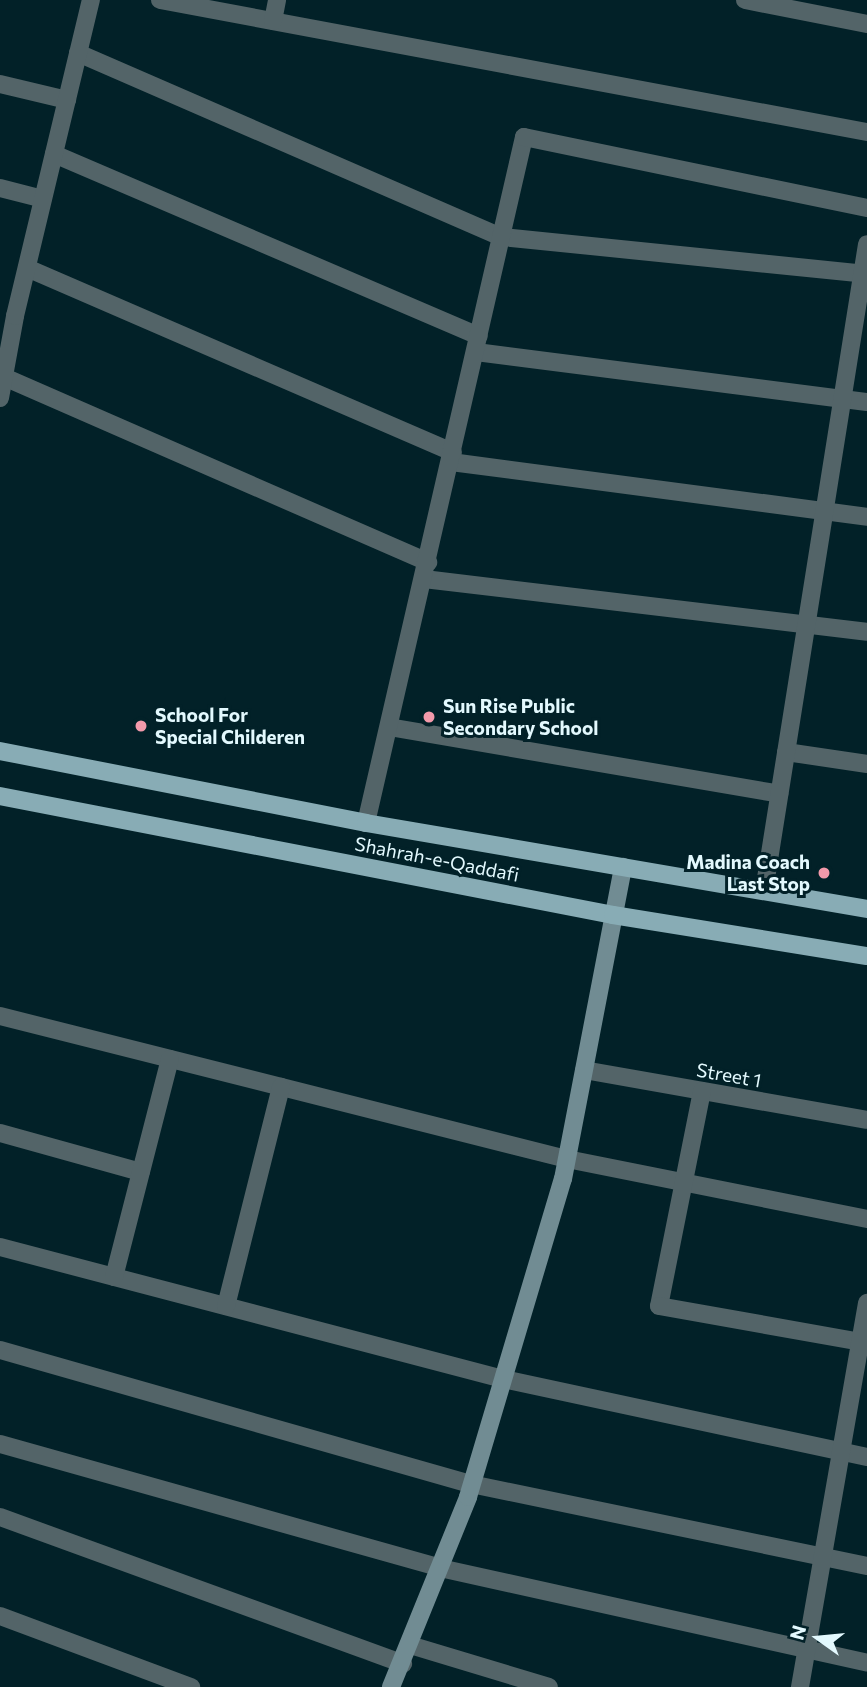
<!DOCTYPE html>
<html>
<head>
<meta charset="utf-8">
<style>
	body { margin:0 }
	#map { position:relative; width:867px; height:1687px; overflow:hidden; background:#022128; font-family:Commissioner,sans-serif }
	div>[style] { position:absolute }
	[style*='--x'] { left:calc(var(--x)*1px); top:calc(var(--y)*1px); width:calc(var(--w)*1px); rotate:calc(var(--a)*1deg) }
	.street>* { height:18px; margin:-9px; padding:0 9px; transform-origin:9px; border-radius:9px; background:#536468 }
	.secondary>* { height:18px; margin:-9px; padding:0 9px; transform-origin:9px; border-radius:9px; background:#718c93 }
	.primary>* { height:18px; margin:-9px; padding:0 9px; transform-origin:9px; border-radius:9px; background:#88acb5 }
	.dots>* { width:19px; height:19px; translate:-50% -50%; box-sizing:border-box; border:4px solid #022128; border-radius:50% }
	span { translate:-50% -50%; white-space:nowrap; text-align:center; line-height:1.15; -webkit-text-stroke:6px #022128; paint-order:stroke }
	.poi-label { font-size:19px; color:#e3f9fe; font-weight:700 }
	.left { translate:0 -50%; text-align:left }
	.right { translate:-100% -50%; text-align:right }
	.street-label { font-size:19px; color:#e3f9fe }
	.north { position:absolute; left:783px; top:1603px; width:70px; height:70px; -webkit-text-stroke:5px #022128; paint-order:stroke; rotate:285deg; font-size:19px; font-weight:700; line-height:28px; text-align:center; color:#e3f9fe }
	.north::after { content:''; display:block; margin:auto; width:24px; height:32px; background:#e3f9fe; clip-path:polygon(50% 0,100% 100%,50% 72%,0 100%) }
</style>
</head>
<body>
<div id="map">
	<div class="street">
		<i style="--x:160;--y:0;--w:719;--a:10.58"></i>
		<i style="--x:745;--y:0;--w:124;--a:11.1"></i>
		<i style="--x:273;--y:21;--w:21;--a:-79"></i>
		<i style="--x:78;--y:53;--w:462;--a:23.5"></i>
		<i style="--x:502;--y:237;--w:367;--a:5.8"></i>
		<i style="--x:0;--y:84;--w:69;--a:13.4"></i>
		<i style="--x:54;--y:154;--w:462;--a:23.2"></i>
		<i style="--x:0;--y:188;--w:44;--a:14.3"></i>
		<i style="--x:27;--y:268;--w:464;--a:23.4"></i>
		<i style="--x:476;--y:352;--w:394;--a:7.3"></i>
		<i style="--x:4;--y:377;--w:463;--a:23.6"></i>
		<i style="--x:0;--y:398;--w:83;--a:-79.6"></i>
		<i style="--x:15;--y:316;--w:325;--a:-76.5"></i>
		<i style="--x:451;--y:462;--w:420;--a:7.5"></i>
		<i style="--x:424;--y:579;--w:446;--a:6.8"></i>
		<i style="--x:389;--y:727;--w:396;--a:9.7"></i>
		<i style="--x:786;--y:752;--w:82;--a:8.4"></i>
		<i style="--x:366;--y:823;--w:704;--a:-77.03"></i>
		<i style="--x:524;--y:137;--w:350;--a:11.7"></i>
		<i style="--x:764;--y:891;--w:655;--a:-80.95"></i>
		<i style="--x:0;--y:1016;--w:585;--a:14.16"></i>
		<i style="--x:567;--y:1159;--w:306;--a:11.3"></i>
		<i style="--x:584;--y:1070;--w:287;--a:10"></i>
		<i style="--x:702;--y:1091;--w:219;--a:101.3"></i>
		<i style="--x:659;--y:1306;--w:211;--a:10.1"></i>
		<i style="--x:0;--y:1133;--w:146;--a:15.5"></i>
		<i style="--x:0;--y:1247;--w:520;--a:14.7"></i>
		<i style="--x:503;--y:1379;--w:372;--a:12.1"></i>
		<i style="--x:114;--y:1277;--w:225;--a:-75.6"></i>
		<i style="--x:226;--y:1306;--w:226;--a:-75.9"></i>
		<i style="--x:0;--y:1350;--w:490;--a:15.9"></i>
		<i style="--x:471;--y:1484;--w:404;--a:11.7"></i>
		<i style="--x:0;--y:1444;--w:457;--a:15.7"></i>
		<i style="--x:440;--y:1568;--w:437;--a:12.5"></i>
		<i style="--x:0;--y:1517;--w:429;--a:20"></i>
		<i style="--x:0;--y:1616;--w:204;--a:20.4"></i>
		<i style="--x:410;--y:1645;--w:145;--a:16.8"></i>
		<i style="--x:800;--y:1687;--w:390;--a:-80.1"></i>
	</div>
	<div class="secondary">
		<i style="--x:391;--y:1687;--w:205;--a:-67.9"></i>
		<i style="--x:468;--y:1497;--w:332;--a:-73.4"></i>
		<i style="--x:563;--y:1179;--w:318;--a:-79.1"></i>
	</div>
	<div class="primary">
		<i style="--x:0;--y:751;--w:373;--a:11.1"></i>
		<i style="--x:366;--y:823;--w:508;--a:9.74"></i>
		<i style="--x:0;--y:796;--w:624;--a:10.99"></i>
		<i style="--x:613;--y:915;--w:257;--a:9.2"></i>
	</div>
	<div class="dots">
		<i style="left:429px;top:717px;background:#f39aab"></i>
		<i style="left:141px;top:726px;background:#f39aab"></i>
		<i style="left:824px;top:873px;background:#f39aab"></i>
	</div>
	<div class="poi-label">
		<span class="left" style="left:443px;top:717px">Sun Rise Public<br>Secondary School</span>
		<span class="left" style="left:155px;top:726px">School For<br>Special Childeren</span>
		<span class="right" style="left:810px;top:873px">Madina Coach<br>Last Stop</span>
	</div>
	<div class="street-label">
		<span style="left:437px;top:859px;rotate:11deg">Shahrah-e-Qaddafi</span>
		<span style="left:729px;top:1075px;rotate:10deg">Street 1</span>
	</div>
	<div class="north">N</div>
</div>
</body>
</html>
